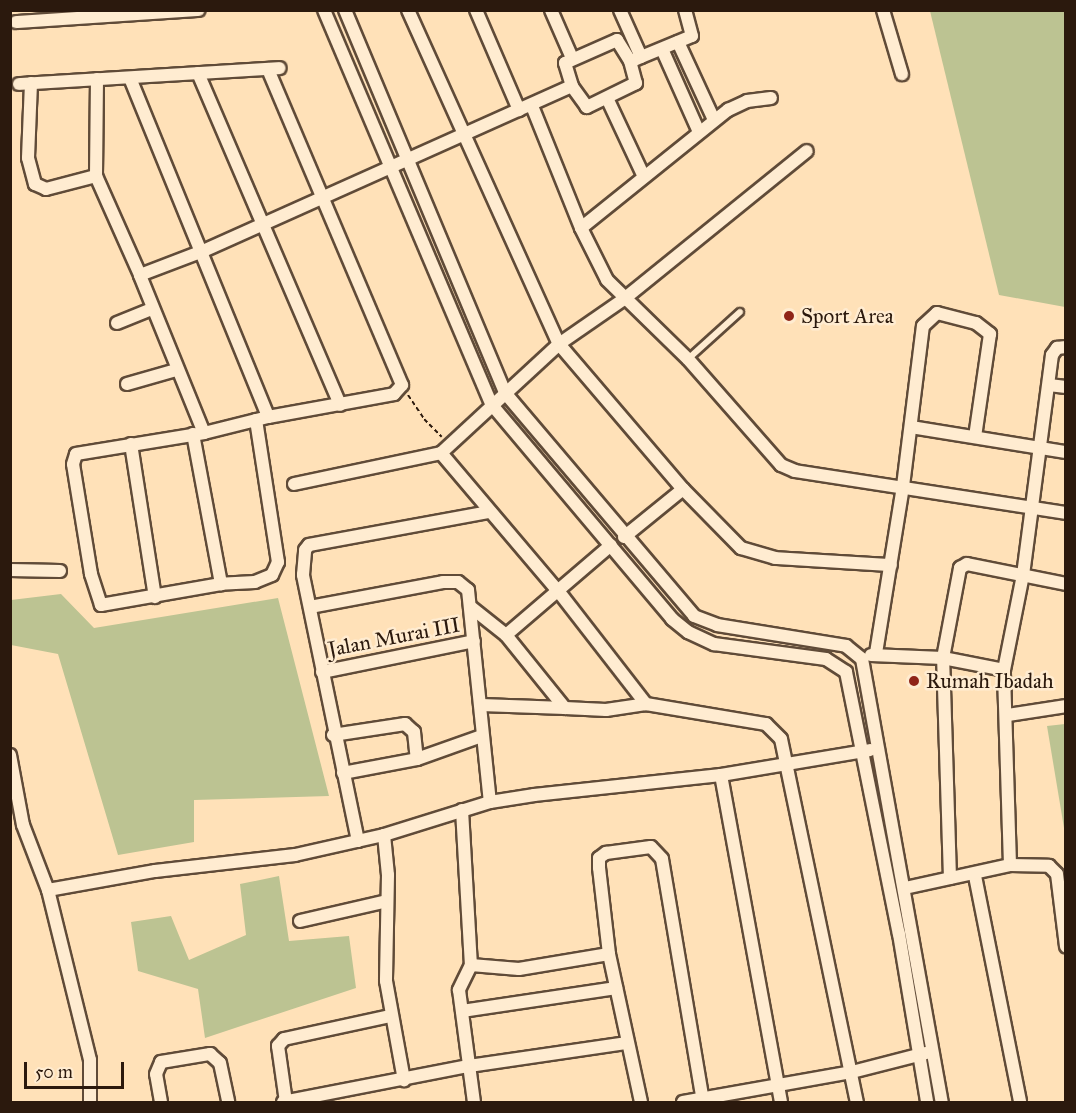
<!DOCTYPE html>
<html>
<head>
<meta charset="utf-8">
<style>
	body { margin:0 }
	#map { position:relative; width:1076px; height:1113px; overflow:hidden; background:#ffe1b8; font-family:"IM FELL Great Primer",serif }
	div>[style] { position:absolute }
	[style*='--x'] { left:calc(var(--x)*1px); top:calc(var(--y)*1px); width:calc(var(--w)*1px); rotate:calc(var(--a)*1deg) }
	.green>* { inset:0; background:#bcc392 }
	.path>* { height:2px; margin-top:-1px; transform-origin:0; background:repeating-linear-gradient(90deg,#2b190d 0 4.5px,transparent 0 7.5px) }
	.roads { filter:drop-shadow(2px 0 #604b38) drop-shadow(-2px 0 #604b38) drop-shadow(0 2px #604b38) drop-shadow(0 -2px #604b38) }
	.service>* { height:6px; margin:-3px; padding:0 3px; transform-origin:3px; border-radius:3px; background:#ffecd1 }
	.minor>* { height:12px; margin:-6px; padding:0 6px; transform-origin:6px; border-radius:6px; background:#ffecd1 }
	.dots>* { width:16px; height:16px; translate:-50% -50%; box-sizing:border-box; border:3px solid #ffecd1; border-radius:50% }
	span { translate:-50% -50%; white-space:nowrap; text-align:center; line-height:1.15; -webkit-text-stroke:5px #ffecd1; paint-order:stroke }
	.poi-label { font-size:21px; color:#2b190d }
	.left { translate:0 -50%; text-align:left }
	.street-label { font-size:21px; color:#2b190d }
	.frame { position:absolute; inset:0; border:12px solid #2b190d; pointer-events:none }
	.scale { position:absolute; left:24px; top:1062px; width:100px; height:27px; box-sizing:border-box; border:3px solid #2b190d; border-top:0; padding-left:8px; font-size:18px; line-height:21px; white-space:nowrap; color:#2b190d; -webkit-text-stroke:4px #ffecd1; paint-order:stroke }
</style>
</head>
<body>
<div id="map">
	<div class="green">
		<i style="clip-path:polygon(930px 11px,1065px 11px,1065px 307px,999px 295px)"></i>
		<i style="clip-path:polygon(61px 594px,94px 628px,278px 598px,329px 796px,194px 800px,194px 842px,118px 855px,58px 654px,11px 645px,11px 600px)"></i>
		<i style="clip-path:polygon(1065px 724px,1066px 724px,1065px 834px,1047px 726px)"></i>
		<i style="clip-path:polygon(279px 876px,289px 941px,349px 936px,356px 988px,205px 1038px,198px 989px,138px 971px,131px 922px,171px 916px,189px 960px,246px 935px,240px 884px)"></i>
	</div>
	<div class="path">
		<i style="--x:408;--y:395;--w:29;--a:56"></i>
		<i style="--x:424;--y:419;--w:25;--a:45"></i>
	</div>
	<div class="roads">
		<div class="service">
			<i style="--x:688;--y:359;--w:70;--a:-42.1"></i>
		</div>
		<div class="minor">
			<i style="--x:324;--y:10;--w:429;--a:67"></i>
			<i style="--x:492;--y:405;--w:280;--a:49.9"></i>
			<i style="--x:672;--y:619;--w:21;--a:39"></i>
			<i style="--x:688;--y:632;--w:29;--a:25"></i>
			<i style="--x:714;--y:644;--w:113;--a:7.6"></i>
			<i style="--x:826;--y:659;--w:24;--a:33"></i>
			<i style="--x:846;--y:672;--w:267;--a:78.6"></i>
			<i style="--x:899;--y:934;--w:170;--a:80.5"></i>
			<i style="--x:345;--y:10;--w:416;--a:67.3"></i>
			<i style="--x:506;--y:394;--w:291;--a:49.7"></i>
			<i style="--x:694;--y:616;--w:25;--a:21"></i>
			<i style="--x:717;--y:625;--w:131;--a:9.2"></i>
			<i style="--x:846;--y:646;--w:21;--a:39"></i>
			<i style="--x:862;--y:659;--w:450;--a:79.8"></i>
			<i style="--x:408;--y:10;--w:367;--a:65.7"></i>
			<i style="--x:559;--y:344;--w:191;--a:49.5"></i>
			<i style="--x:683;--y:489;--w:83;--a:45.5"></i>
			<i style="--x:741;--y:548;--w:35;--a:16"></i>
			<i style="--x:775;--y:558;--w:116;--a:3.5"></i>
			<i style="--x:476;--y:10;--w:109;--a:66.7"></i>
			<i style="--x:551;--y:10;--w:52;--a:66.4"></i>
			<i style="--x:620;--y:10;--w:51;--a:65.9"></i>
			<i style="--x:641;--y:57;--w:8;--a:157"></i>
			<i style="--x:883;--y:10;--w:67;--a:73.5"></i>
			<i style="--x:16;--y:22;--w:183;--a:-3.8"></i>
			<i style="--x:617;--y:40;--w:25;--a:58"></i>
			<i style="--x:630;--y:61;--w:23;--a:75"></i>
			<i style="--x:636;--y:83;--w:55;--a:153.9"></i>
			<i style="--x:587;--y:107;--w:26;--a:-126"></i>
			<i style="--x:572;--y:86;--w:24;--a:-107"></i>
			<i style="--x:565;--y:63;--w:57;--a:-23.9"></i>
			<i style="--x:678;--y:42;--w:86;--a:65.2"></i>
			<i style="--x:662;--y:49;--w:91;--a:66"></i>
			<i style="--x:641;--y:57;--w:55;--a:-22.4"></i>
			<i style="--x:692;--y:36;--w:27;--a:-105"></i>
			<i style="--x:198;--y:73;--w:361;--a:66.8"></i>
			<i style="--x:130;--y:78;--w:366;--a:67.8"></i>
			<i style="--x:97;--y:79;--w:97;--a:90.6"></i>
			<i style="--x:96;--y:176;--w:108;--a:66"></i>
			<i style="--x:31;--y:83;--w:75;--a:92.3"></i>
			<i style="--x:28;--y:158;--w:27;--a:75"></i>
			<i style="--x:35;--y:184;--w:12;--a:24"></i>
			<i style="--x:46;--y:189;--w:52;--a:-14.6"></i>
			<i style="--x:19;--y:84;--w:261;--a:-3.5"></i>
			<i style="--x:607;--y:98;--w:87;--a:64.9"></i>
			<i style="--x:532;--y:106;--w:131;--a:68.1"></i>
			<i style="--x:581;--y:228;--w:58;--a:63.4"></i>
			<i style="--x:607;--y:280;--w:113;--a:44.3"></i>
			<i style="--x:688;--y:359;--w:141;--a:48.7"></i>
			<i style="--x:781;--y:465;--w:15;--a:23"></i>
			<i style="--x:795;--y:471;--w:274;--a:8.8"></i>
			<i style="--x:581;--y:228;--w:189;--a:-38.8"></i>
			<i style="--x:728;--y:110;--w:21;--a:-25"></i>
			<i style="--x:747;--y:101;--w:24;--a:-7"></i>
			<i style="--x:117;--y:323;--w:38;--a:-22"></i>
			<i style="--x:127;--y:384;--w:51;--a:-15.9"></i>
			<i style="--x:1049;--y:385;--w:17;--a:7"></i>
			<i style="--x:256;--y:420;--w:144;--a:81.2"></i>
			<i style="--x:278;--y:562;--w:14;--a:115"></i>
			<i style="--x:272;--y:575;--w:18;--a:158"></i>
			<i style="--x:255;--y:582;--w:34;--a:177"></i>
			<i style="--x:221;--y:584;--w:122;--a:170.1"></i>
			<i style="--x:101;--y:605;--w:33;--a:-108"></i>
			<i style="--x:91;--y:574;--w:111;--a:-99.3"></i>
			<i style="--x:73;--y:464;--w:10;--a:-73"></i>
			<i style="--x:76;--y:454;--w:130;--a:-9.3"></i>
			<i style="--x:204;--y:433;--w:66;--a:-14"></i>
			<i style="--x:268;--y:417;--w:128;--a:-10.3"></i>
			<i style="--x:394;--y:394;--w:12;--a:-48"></i>
			<i style="--x:402;--y:385;--w:343;--a:-113"></i>
			<i style="--x:911;--y:427;--w:157;--a:9.2"></i>
			<i style="--x:204;--y:433;--w:170;--a:-112.1"></i>
			<i style="--x:140;--y:275;--w:67;--a:-20.9"></i>
			<i style="--x:203;--y:251;--w:404;--a:-24.1"></i>
			<i style="--x:193;--y:434;--w:153;--a:79.4"></i>
			<i style="--x:131;--y:444;--w:155;--a:81.1"></i>
			<i style="--x:441;--y:453;--w:182;--a:49.7"></i>
			<i style="--x:559;--y:592;--w:142;--a:52.2"></i>
			<i style="--x:646;--y:704;--w:122;--a:9.5"></i>
			<i style="--x:766;--y:724;--w:21;--a:45"></i>
			<i style="--x:781;--y:739;--w:371;--a:78.2"></i>
			<i style="--x:294;--y:484;--w:150;--a:-11.9"></i>
			<i style="--x:441;--y:453;--w:161;--a:-42.7"></i>
			<i style="--x:559;--y:344;--w:79;--a:-34.7"></i>
			<i style="--x:624;--y:299;--w:235;--a:-39"></i>
			<i style="--x:624;--y:537;--w:76;--a:-39.1"></i>
			<i style="--x:10;--y:570;--w:50;--a:1.1"></i>
			<i style="--x:310;--y:607;--w:135;--a:-10.6"></i>
			<i style="--x:443;--y:582;--w:15;--a:0"></i>
			<i style="--x:458;--y:582;--w:13;--a:39"></i>
			<i style="--x:468;--y:590;--w:213;--a:84.1"></i>
			<i style="--x:472;--y:608;--w:43;--a:38.5"></i>
			<i style="--x:506;--y:635;--w:94;--a:51.1"></i>
			<i style="--x:565;--y:708;--w:41;--a:2.8"></i>
			<i style="--x:606;--y:710;--w:40;--a:-8.5"></i>
			<i style="--x:506;--y:635;--w:138;--a:-40.6"></i>
			<i style="--x:876;--y:653;--w:169;--a:-80.8"></i>
			<i style="--x:903;--y:486;--w:161;--a:-82.9"></i>
			<i style="--x:923;--y:326;--w:19;--a:-43"></i>
			<i style="--x:937;--y:313;--w:40;--a:14.4"></i>
			<i style="--x:976;--y:323;--w:18;--a:38"></i>
			<i style="--x:990;--y:334;--w:104;--a:98.3"></i>
			<i style="--x:871;--y:655;--w:72;--a:2.4"></i>
			<i style="--x:943;--y:658;--w:62;--a:11.1"></i>
			<i style="--x:322;--y:672;--w:155;--a:-11.5"></i>
			<i style="--x:481;--y:705;--w:84;--a:2"></i>
			<i style="--x:1008;--y:715;--w:59;--a:-8.8"></i>
			<i style="--x:333;--y:735;--w:73;--a:-8.7"></i>
			<i style="--x:405;--y:724;--w:12;--a:42"></i>
			<i style="--x:414;--y:732;--w:27;--a:84"></i>
			<i style="--x:10;--y:755;--w:71;--a:79.5"></i>
			<i style="--x:23;--y:825;--w:70;--a:69"></i>
			<i style="--x:48;--y:890;--w:175;--a:76.1"></i>
			<i style="--x:90;--y:1060;--w:42;--a:90"></i>
			<i style="--x:343;--y:773;--w:75;--a:-10.7"></i>
			<i style="--x:417;--y:759;--w:69;--a:-19.5"></i>
			<i style="--x:721;--y:775;--w:332;--a:79.6"></i>
			<i style="--x:462;--y:810;--w:155;--a:86.7"></i>
			<i style="--x:471;--y:965;--w:28;--a:116"></i>
			<i style="--x:459;--y:990;--w:113;--a:82.4"></i>
			<i style="--x:384;--y:835;--w:40;--a:84.3"></i>
			<i style="--x:388;--y:875;--w:106;--a:91.1"></i>
			<i style="--x:386;--y:981;--w:101;--a:79.7"></i>
			<i style="--x:358;--y:841;--w:272;--a:-101.7"></i>
			<i style="--x:303;--y:575;--w:25;--a:-85"></i>
			<i style="--x:305;--y:550;--w:6;--a:-51"></i>
			<i style="--x:309;--y:545;--w:182;--a:-10.4"></i>
			<i style="--x:1010;--y:865;--w:195;--a:-91.8"></i>
			<i style="--x:1004;--y:670;--w:97;--a:-78.7"></i>
			<i style="--x:1023;--y:575;--w:222;--a:-82.5"></i>
			<i style="--x:1052;--y:355;--w:9;--a:-54"></i>
			<i style="--x:1057;--y:348;--w:9;--a:-6"></i>
			<i style="--x:975;--y:876;--w:230;--a:78.7"></i>
			<i style="--x:950;--y:878;--w:220;--a:-91.8"></i>
			<i style="--x:943;--y:658;--w:92;--a:-79.3"></i>
			<i style="--x:960;--y:568;--w:8;--a:-30"></i>
			<i style="--x:967;--y:564;--w:101;--a:11.4"></i>
			<i style="--x:905;--y:888;--w:107;--a:-12.4"></i>
			<i style="--x:1010;--y:865;--w:39;--a:1"></i>
			<i style="--x:1049;--y:866;--w:11;--a:45"></i>
			<i style="--x:1057;--y:874;--w:73;--a:82.9"></i>
			<i style="--x:48;--y:890;--w:109;--a:-10.1"></i>
			<i style="--x:155;--y:871;--w:141;--a:-6.5"></i>
			<i style="--x:295;--y:855;--w:91;--a:-12.7"></i>
			<i style="--x:384;--y:835;--w:111;--a:-17.3"></i>
			<i style="--x:490;--y:802;--w:45;--a:-9"></i>
			<i style="--x:534;--y:795;--w:188;--a:-6.1"></i>
			<i style="--x:721;--y:775;--w:151;--a:-9.5"></i>
			<i style="--x:300;--y:921;--w:89;--a:-12.9"></i>
			<i style="--x:471;--y:965;--w:48;--a:4.8"></i>
			<i style="--x:519;--y:969;--w:91;--a:-9.5"></i>
			<i style="--x:462;--y:1011;--w:156;--a:-8.5"></i>
			<i style="--x:161;--y:1102;--w:28;--a:-100"></i>
			<i style="--x:156;--y:1074;--w:13;--a:-67"></i>
			<i style="--x:161;--y:1062;--w:50;--a:-9.3"></i>
			<i style="--x:210;--y:1054;--w:13;--a:42"></i>
			<i style="--x:220;--y:1063;--w:40;--a:78"></i>
			<i style="--x:283;--y:1102;--w:189;--a:-11"></i>
			<i style="--x:469;--y:1066;--w:160;--a:-8.3"></i>
			<i style="--x:286;--y:1102;--w:57;--a:-98.1"></i>
			<i style="--x:278;--y:1046;--w:9;--a:-49"></i>
			<i style="--x:284;--y:1039;--w:108;--a:-12.2"></i>
			<i style="--x:641;--y:1102;--w:151;--a:-102.2"></i>
			<i style="--x:609;--y:954;--w:87;--a:-96.6"></i>
			<i style="--x:599;--y:868;--w:10;--a:-90"></i>
			<i style="--x:599;--y:858;--w:9;--a:-36"></i>
			<i style="--x:606;--y:853;--w:45;--a:-7.6"></i>
			<i style="--x:651;--y:847;--w:16;--a:47"></i>
			<i style="--x:662;--y:859;--w:246;--a:80.4"></i>
			<i style="--x:683;--y:1102;--w:172;--a:-10.1"></i>
			<i style="--x:852;--y:1072;--w:76;--a:-14.4"></i>
		</div>
	</div>
	<div class="dots">
		<i style="left:789px;top:316px;background:#8f2418"></i>
		<i style="left:914px;top:681px;background:#8f2418"></i>
	</div>
	<div class="poi-label">
		<span class="left" style="left:801px;top:316px">Sport Area</span>
		<span class="left" style="left:926px;top:681px">Rumah Ibadah</span>
	</div>
	<div class="street-label">
		<span style="left:394px;top:637px;rotate:-11deg">Jalan Murai III</span>
	</div>
	<div class="frame"></div>
	<div class="scale">50 m</div>
</div>
</body>
</html>
